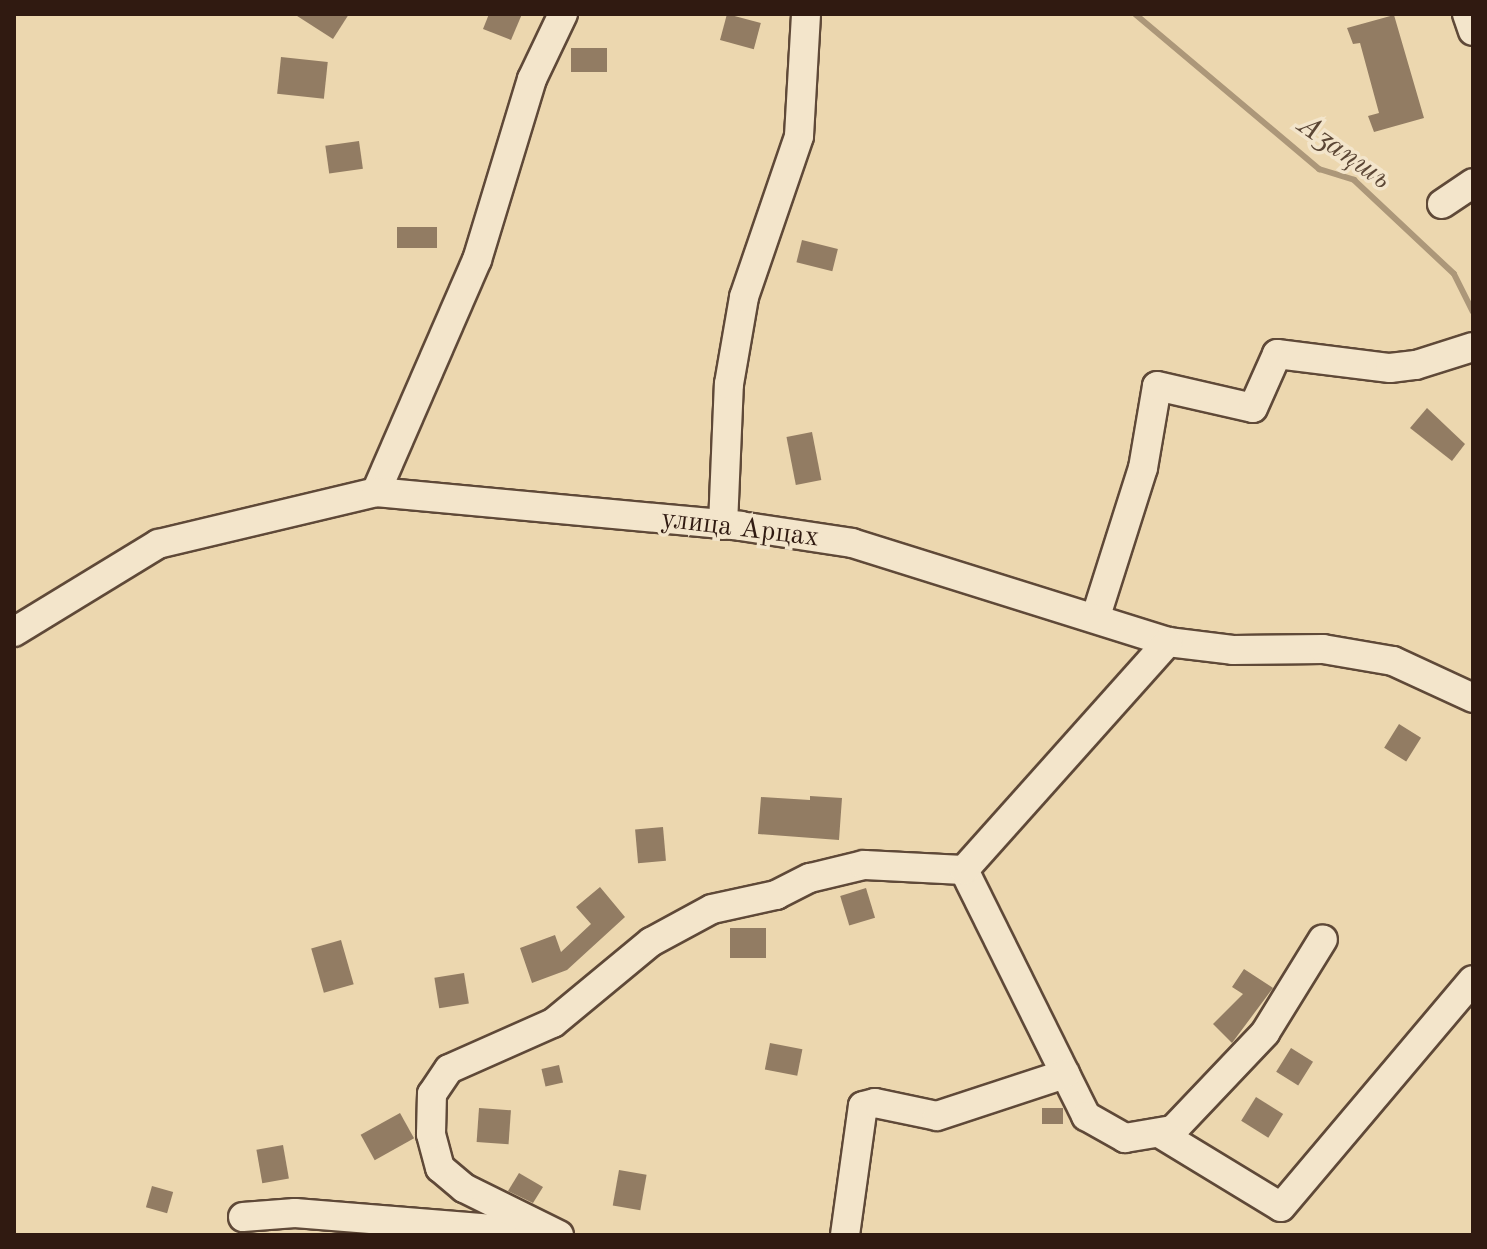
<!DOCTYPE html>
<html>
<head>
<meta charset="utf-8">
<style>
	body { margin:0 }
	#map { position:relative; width:1487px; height:1249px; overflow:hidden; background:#ecd7af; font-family:"Old Standard TT",serif }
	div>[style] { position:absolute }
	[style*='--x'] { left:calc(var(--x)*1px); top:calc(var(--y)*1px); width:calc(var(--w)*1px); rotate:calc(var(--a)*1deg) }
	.stream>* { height:6px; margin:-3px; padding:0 3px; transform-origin:3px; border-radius:3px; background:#ac9779 }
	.building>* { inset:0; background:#927c63; transform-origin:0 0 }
	.roads { filter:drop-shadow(2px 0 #5f4938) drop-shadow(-2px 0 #5f4938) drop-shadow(0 2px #5f4938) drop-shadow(0 -2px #5f4938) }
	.minor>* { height:28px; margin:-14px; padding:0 14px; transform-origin:14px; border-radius:14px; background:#f3e5cb }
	span { translate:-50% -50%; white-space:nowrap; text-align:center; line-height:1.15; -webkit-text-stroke:7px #f3e5cb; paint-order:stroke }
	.street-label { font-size:28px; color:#301a11 }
	.water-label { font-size:30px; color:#5b4635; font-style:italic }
	.frame { position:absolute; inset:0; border:16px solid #301a11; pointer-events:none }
</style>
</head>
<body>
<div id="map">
	<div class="stream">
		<i style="--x:1135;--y:14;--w:241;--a:40.1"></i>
		<i style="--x:1319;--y:169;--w:37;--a:17"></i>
		<i style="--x:1354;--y:180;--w:137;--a:43.2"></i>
		<i style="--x:1454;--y:274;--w:42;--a:63.4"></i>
	</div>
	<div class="building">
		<i style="clip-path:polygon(294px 14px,349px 14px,333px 39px)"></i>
		<i style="clip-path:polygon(489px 14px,522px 14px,511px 40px,483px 29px)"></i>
		<i style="left:727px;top:14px;width:35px;height:27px;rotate:15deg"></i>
		<i style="clip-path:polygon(1394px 15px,1424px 118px,1374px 132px,1368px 116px,1379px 113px,1360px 43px,1353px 44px,1347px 28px)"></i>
		<i style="left:571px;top:48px;width:36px;height:24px"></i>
		<i style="left:281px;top:57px;width:47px;height:37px;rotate:6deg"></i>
		<i style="left:359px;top:141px;width:28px;height:34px;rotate:82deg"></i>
		<i style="left:397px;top:227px;width:40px;height:21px"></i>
		<i style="left:802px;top:240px;width:37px;height:23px;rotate:14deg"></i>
		<i style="clip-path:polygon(1427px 408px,1465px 444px,1452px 461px,1410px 428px)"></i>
		<i style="left:812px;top:432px;width:49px;height:26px;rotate:79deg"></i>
		<i style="left:1399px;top:724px;width:26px;height:28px;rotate:32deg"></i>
		<i style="clip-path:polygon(810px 796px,842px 798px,839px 840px,758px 834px,761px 797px,810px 800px)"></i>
		<i style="left:663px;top:827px;width:34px;height:28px;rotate:85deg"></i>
		<i style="clip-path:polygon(600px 887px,625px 917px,567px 970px,532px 983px,520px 948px,555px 935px,561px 952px,591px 924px,576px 907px)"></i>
		<i style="left:866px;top:888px;width:31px;height:27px;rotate:73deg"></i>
		<i style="left:766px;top:928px;width:30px;height:36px;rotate:90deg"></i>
		<i style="left:341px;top:940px;width:46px;height:31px;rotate:74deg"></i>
		<i style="clip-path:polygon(1244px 969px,1273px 988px,1232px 1043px,1213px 1024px,1243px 994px,1232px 987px)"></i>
		<i style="left:464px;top:973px;width:31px;height:30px;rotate:81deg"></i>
		<i style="left:770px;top:1043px;width:33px;height:27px;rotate:11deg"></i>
		<i style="left:1291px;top:1048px;width:26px;height:28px;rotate:32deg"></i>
		<i style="left:559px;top:1065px;width:18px;height:18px;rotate:77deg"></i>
		<i style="left:1256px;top:1097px;width:32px;height:28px;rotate:32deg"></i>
		<i style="left:479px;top:1108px;width:32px;height:34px;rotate:4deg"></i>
		<i style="left:1042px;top:1108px;width:21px;height:16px"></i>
		<i style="left:400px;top:1113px;width:29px;height:45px;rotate:61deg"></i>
		<i style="left:283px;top:1145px;width:34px;height:27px;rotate:80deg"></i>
		<i style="left:619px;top:1170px;width:28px;height:36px;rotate:10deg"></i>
		<i style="clip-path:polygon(519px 1173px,543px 1187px,533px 1203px,508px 1191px)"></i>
		<i style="left:152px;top:1186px;width:22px;height:22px;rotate:16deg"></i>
	</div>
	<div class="roads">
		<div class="minor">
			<i style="--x:1467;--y:14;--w:18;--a:71"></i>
			<i style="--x:1442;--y:204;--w:37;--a:-34"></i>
			<i style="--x:376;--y:492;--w:253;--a:-66.5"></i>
			<i style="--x:477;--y:260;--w:189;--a:-73.1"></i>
			<i style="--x:532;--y:79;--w:72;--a:-64.5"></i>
			<i style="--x:723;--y:525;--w:141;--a:-87.6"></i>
			<i style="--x:729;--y:384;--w:88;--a:-80.2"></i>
			<i style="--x:744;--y:297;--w:170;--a:-71.1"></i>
			<i style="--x:799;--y:136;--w:122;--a:-86.7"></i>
			<i style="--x:1096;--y:616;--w:155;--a:-72.4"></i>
			<i style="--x:1143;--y:468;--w:83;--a:-80.3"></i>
			<i style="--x:1157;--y:386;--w:98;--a:12.9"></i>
			<i style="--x:1253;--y:408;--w:59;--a:-66"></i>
			<i style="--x:1277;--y:354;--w:114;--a:7.1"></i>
			<i style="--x:1390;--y:368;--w:26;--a:-7"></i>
			<i style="--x:1416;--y:365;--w:60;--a:-17.5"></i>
			<i style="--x:14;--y:632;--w:169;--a:-31.4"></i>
			<i style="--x:158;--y:544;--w:224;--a:-13.4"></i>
			<i style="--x:376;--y:492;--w:366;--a:5.3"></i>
			<i style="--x:740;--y:526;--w:113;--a:8.6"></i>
			<i style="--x:852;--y:543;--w:331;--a:17.4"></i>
			<i style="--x:1168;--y:642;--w:65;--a:7"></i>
			<i style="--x:1233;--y:650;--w:90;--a:-0.6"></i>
			<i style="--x:1323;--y:649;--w:71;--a:9.7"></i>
			<i style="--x:1393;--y:661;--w:88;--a:24.8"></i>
			<i style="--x:964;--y:870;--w:275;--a:63.6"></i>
			<i style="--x:1086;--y:1116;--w:45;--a:29.4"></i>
			<i style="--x:1125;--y:1138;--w:49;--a:-9.5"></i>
			<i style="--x:1173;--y:1130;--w:134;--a:-46.5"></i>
			<i style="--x:1265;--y:1033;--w:110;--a:-58.3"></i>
			<i style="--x:1161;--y:1134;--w:140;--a:31.3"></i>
			<i style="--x:1281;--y:1207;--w:297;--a:-49.8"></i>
			<i style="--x:243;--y:1217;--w:52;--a:-4.4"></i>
			<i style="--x:295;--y:1213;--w:248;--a:4.6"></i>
			<i style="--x:559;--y:1235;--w:106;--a:-153.7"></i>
			<i style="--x:464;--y:1188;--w:31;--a:-140"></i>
			<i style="--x:440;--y:1168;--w:35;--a:-105"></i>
			<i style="--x:431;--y:1134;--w:40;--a:-88.6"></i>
			<i style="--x:432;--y:1094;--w:30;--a:-56"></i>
			<i style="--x:449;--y:1069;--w:114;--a:-23.9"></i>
			<i style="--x:553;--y:1023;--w:127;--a:-39.6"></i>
			<i style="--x:651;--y:942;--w:69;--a:-28.4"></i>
			<i style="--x:712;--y:909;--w:66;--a:-12.3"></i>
			<i style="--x:776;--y:895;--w:38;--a:-27"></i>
			<i style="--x:810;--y:878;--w:56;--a:-13.5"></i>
			<i style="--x:864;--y:865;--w:100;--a:2.9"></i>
			<i style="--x:964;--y:870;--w:306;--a:-48.2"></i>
			<i style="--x:845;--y:1235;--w:130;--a:-82.1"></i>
			<i style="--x:863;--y:1106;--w:12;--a:-14"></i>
			<i style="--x:875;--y:1103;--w:63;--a:11.8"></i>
			<i style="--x:937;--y:1116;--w:135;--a:-18.2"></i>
		</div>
	</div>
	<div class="street-label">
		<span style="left:740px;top:529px;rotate:7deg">улица Арцах</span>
	</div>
	<div class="water-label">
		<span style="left:1344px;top:153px;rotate:35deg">Аӡаԥшь</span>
	</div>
	<div class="frame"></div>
</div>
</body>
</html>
